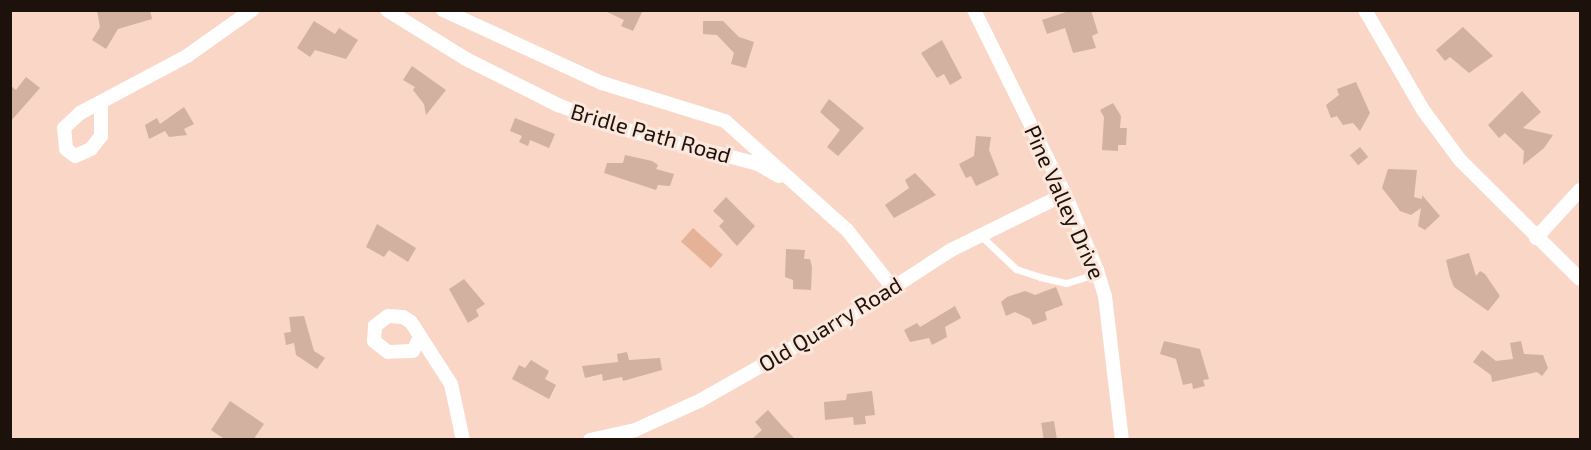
<!DOCTYPE html>
<html>
<head>
<meta charset="utf-8">
<style>
	body { margin:0 }
	#map { position:relative; width:1591px; height:450px; overflow:hidden; background:#f9d6c5; font-family:"Exo 2",sans-serif }
	div>[style] { position:absolute }
	[style*='--x'] { left:calc(var(--x)*1px); top:calc(var(--y)*1px); width:calc(var(--w)*1px); rotate:calc(var(--a)*1deg) }
	.green>* { inset:0; background:#e5b298; transform-origin:0 0 }
	.building>* { inset:0; background:#d2b1a0; transform-origin:0 0 }
	.lane>* { height:7px; margin:-3.5px; padding:0 3.5px; transform-origin:3.5px; border-radius:3.5px; background:#fff }
	.street>* { height:14px; margin:-7px; padding:0 7px; transform-origin:7px; border-radius:7px; background:#fff }
	span { translate:-50% -50%; white-space:nowrap; text-align:center; line-height:1.15; -webkit-text-stroke:6px #fce7dc; paint-order:stroke }
	.street-label { font-size:22px; color:#1c110b }
	.frame { position:absolute; inset:0; border:12px solid #1c110b; pointer-events:none }
</style>
</head>
<body>
<div id="map">
	<div class="green">
		<i style="left:693px;top:228px;width:40px;height:18px;rotate:42deg"></i>
	</div>
	<div class="building">
		<i style="clip-path:polygon(97px 10px,150px 10px,152px 19px,118px 29px,106px 49px,92px 40px,100px 27px)"></i>
		<i style="clip-path:polygon(603px 10px,643px 10px,633px 31px,621px 26px,624px 20px)"></i>
		<i style="clip-path:polygon(1072px 10px,1091px 10px,1098px 33px,1092px 36px,1096px 48px,1073px 53px,1065px 28px,1047px 34px,1042px 20px)"></i>
		<i style="clip-path:polygon(314px 21px,335px 34px,339px 28px,358px 40px,346px 59px,315px 50px,310px 57px,297px 48px)"></i>
		<i style="clip-path:polygon(703px 21px,723px 21px,739px 37px,754px 42px,746px 68px,731px 64px,734px 53px,717px 35px,703px 34px)"></i>
		<i style="clip-path:polygon(1463px 27px,1493px 56px,1469px 73px,1450px 57px,1445px 61px,1436px 50px)"></i>
		<i style="clip-path:polygon(942px 40px,962px 78px,950px 85px,944px 74px,937px 78px,921px 53px)"></i>
		<i style="clip-path:polygon(412px 66px,446px 90px,426px 115px,424px 104px,413px 90px,415px 87px,403px 80px)"></i>
		<i style="clip-path:polygon(26px 77px,40px 88px,10px 122px,10px 85px,16px 90px)"></i>
		<i style="clip-path:polygon(1356px 82px,1370px 113px,1360px 131px,1353px 123px,1343px 125px,1337px 116px,1331px 118px,1326px 105px,1339px 95px,1337px 89px)"></i>
		<i style="clip-path:polygon(1522px 91px,1541px 112px,1523px 128px,1553px 135px,1544px 148px,1523px 165px,1524px 151px,1505px 133px,1499px 138px,1488px 125px)"></i>
		<i style="clip-path:polygon(829px 99px,864px 128px,838px 156px,827px 147px,840px 130px,820px 112px)"></i>
		<i style="clip-path:polygon(1113px 103px,1121px 116px,1120px 128px,1127px 128px,1126px 145px,1118px 145px,1118px 151px,1102px 150px,1104px 117px,1100px 110px)"></i>
		<i style="clip-path:polygon(184px 107px,194px 124px,184px 129px,187px 135px,169px 137px,165px 131px,149px 139px,145px 125px,157px 118px,160px 124px)"></i>
		<i style="clip-path:polygon(515px 118px,555px 134px,549px 148px,530px 140px,528px 146px,519px 142px,522px 136px,510px 131px)"></i>
		<i style="clip-path:polygon(976px 136px,991px 137px,989px 150px,999px 175px,976px 186px,971px 176px,966px 178px,959px 164px,974px 156px)"></i>
		<i style="left:1360px;top:147px;width:13px;height:13px;rotate:51deg"></i>
		<i style="clip-path:polygon(625px 155px,652px 161px,658px 165px,656px 169px,674px 174px,670px 186px,658px 185px,656px 190px,604px 173px,607px 163px,623px 163px)"></i>
		<i style="clip-path:polygon(1388px 169px,1417px 170px,1414px 197px,1422px 199px,1422px 195px,1440px 216px,1425px 230px,1418px 226px,1421px 208px,1411px 215px,1400px 211px,1382px 188px)"></i>
		<i style="clip-path:polygon(915px 173px,936px 195px,894px 218px,885px 205px,909px 188px,905px 180px)"></i>
		<i style="clip-path:polygon(726px 197px,755px 226px,737px 246px,719px 226px,724px 221px,713px 211px)"></i>
		<i style="clip-path:polygon(377px 224px,416px 248px,408px 262px,389px 250px,384px 257px,366px 247px)"></i>
		<i style="clip-path:polygon(786px 249px,805px 250px,804px 259px,810px 259px,812px 267px,811px 290px,793px 289px,793px 280px,785px 277px)"></i>
		<i style="clip-path:polygon(1469px 253px,1476px 276px,1480px 271px,1485px 274px,1500px 296px,1488px 311px,1454px 287px,1450px 277px,1446px 260px)"></i>
		<i style="clip-path:polygon(464px 279px,485px 304px,476px 310px,479px 316px,468px 323px,449px 289px)"></i>
		<i style="clip-path:polygon(1056px 287px,1063px 305px,1045px 312px,1047px 320px,1033px 325px,1030px 319px,1015px 312px,1006px 316px,1001px 302px,1007px 297px,1025px 291px,1035px 295px)"></i>
		<i style="clip-path:polygon(955px 306px,961px 318px,945px 327px,947px 337px,932px 345px,929px 338px,910px 342px,904px 330px,917px 323px,920px 327px)"></i>
		<i style="clip-path:polygon(304px 316px,314px 351px,325px 358px,317px 369px,296px 355px,294px 343px,286px 345px,284px 333px,291px 332px,289px 317px)"></i>
		<i style="clip-path:polygon(1164px 341px,1200px 349px,1209px 379px,1203px 380px,1205px 386px,1193px 389px,1192px 383px,1183px 385px,1176px 359px,1160px 354px)"></i>
		<i style="clip-path:polygon(1521px 341px,1524px 354px,1543px 355px,1548px 368px,1542px 376px,1537px 372px,1492px 382px,1491px 375px,1473px 362px,1482px 350px,1496px 361px,1513px 359px,1510px 343px)"></i>
		<i style="clip-path:polygon(627px 352px,629px 360px,660px 358px,662px 370px,623px 381px,622px 377px,603px 381px,602px 374px,585px 378px,582px 366px,618px 362px,617px 354px)"></i>
		<i style="clip-path:polygon(531px 360px,549px 371px,545px 379px,556px 385px,549px 399px,512px 379px,519px 365px,525px 368px)"></i>
		<i style="clip-path:polygon(872px 391px,875px 415px,865px 416px,866px 424px,854px 425px,853px 417px,825px 420px,824px 402px,846px 400px,847px 394px)"></i>
		<i style="clip-path:polygon(230px 401px,264px 424px,253px 440px,226px 440px,211px 430px)"></i>
		<i style="clip-path:polygon(768px 410px,783px 427px,796px 440px,751px 440px,762px 430px,755px 422px)"></i>
		<i style="left:1054px;top:421px;width:19px;height:13px;rotate:81deg"></i>
	</div>
	<div class="lane">
		<i style="--x:979;--y:234;--w:51;--a:43.4"></i>
		<i style="--x:1016;--y:269;--w:25;--a:18"></i>
		<i style="--x:1040;--y:277;--w:27;--a:13"></i>
		<i style="--x:1066;--y:283;--w:34;--a:-17"></i>
	</div>
	<div class="street">
		<i style="--x:387;--y:10;--w:93;--a:31.8"></i>
		<i style="--x:466;--y:59;--w:103;--a:26.6"></i>
		<i style="--x:558;--y:105;--w:65;--a:20.7"></i>
		<i style="--x:619;--y:128;--w:144;--a:14.5"></i>
		<i style="--x:758;--y:164;--w:24;--a:30"></i>
		<i style="--x:443;--y:10;--w:175;--a:24.7"></i>
		<i style="--x:602;--y:83;--w:129;--a:17.2"></i>
		<i style="--x:725;--y:121;--w:164;--a:41.8"></i>
		<i style="--x:847;--y:230;--w:74;--a:51.6"></i>
		<i style="--x:974;--y:10;--w:205;--a:63.7"></i>
		<i style="--x:1065;--y:194;--w:82;--a:67.2"></i>
		<i style="--x:1097;--y:270;--w:27;--a:73"></i>
		<i style="--x:1105;--y:296;--w:145;--a:83.3"></i>
		<i style="--x:1365;--y:10;--w:116;--a:59.9"></i>
		<i style="--x:1423;--y:110;--w:62;--a:53.5"></i>
		<i style="--x:1460;--y:160;--w:169;--a:44.8"></i>
		<i style="--x:101;--y:103;--w:33;--a:90"></i>
		<i style="--x:101;--y:136;--w:16;--a:128"></i>
		<i style="--x:91;--y:149;--w:17;--a:156"></i>
		<i style="--x:75;--y:156;--w:11;--a:-142"></i>
		<i style="--x:66;--y:149;--w:21;--a:-95"></i>
		<i style="--x:64;--y:128;--w:22;--a:-43"></i>
		<i style="--x:80;--y:113;--w:121;--a:-28"></i>
		<i style="--x:187;--y:56;--w:80;--a:-35.3"></i>
		<i style="--x:1536;--y:238;--w:65;--a:-47.5"></i>
		<i style="--x:419;--y:339;--w:13;--a:117"></i>
		<i style="--x:413;--y:351;--w:25;--a:178"></i>
		<i style="--x:388;--y:352;--w:18;--a:-142"></i>
		<i style="--x:374;--y:341;--w:15;--a:-86"></i>
		<i style="--x:375;--y:326;--w:16;--a:-38"></i>
		<i style="--x:388;--y:316;--w:15;--a:4"></i>
		<i style="--x:403;--y:317;--w:9;--a:32"></i>
		<i style="--x:411;--y:322;--w:74;--a:57.2"></i>
		<i style="--x:451;--y:384;--w:57;--a:77.9"></i>
		<i style="--x:590;--y:440;--w:46;--a:-12.5"></i>
		<i style="--x:635;--y:430;--w:72;--a:-24.4"></i>
		<i style="--x:701;--y:400;--w:176;--a:-29.6"></i>
		<i style="--x:854;--y:313;--w:116;--a:-33"></i>
		<i style="--x:951;--y:250;--w:127;--a:-26.2"></i>
	</div>
	<div class="street-label">
		<span style="left:651px;top:133px;rotate:16deg">Bridle Path Road</span>
		<span style="left:1065px;top:202px;rotate:66deg">Pine Valley Drive</span>
		<span style="left:830px;top:324px;rotate:-31deg">Old Quarry Road</span>
	</div>
	<div class="frame"></div>
</div>
</body>
</html>
